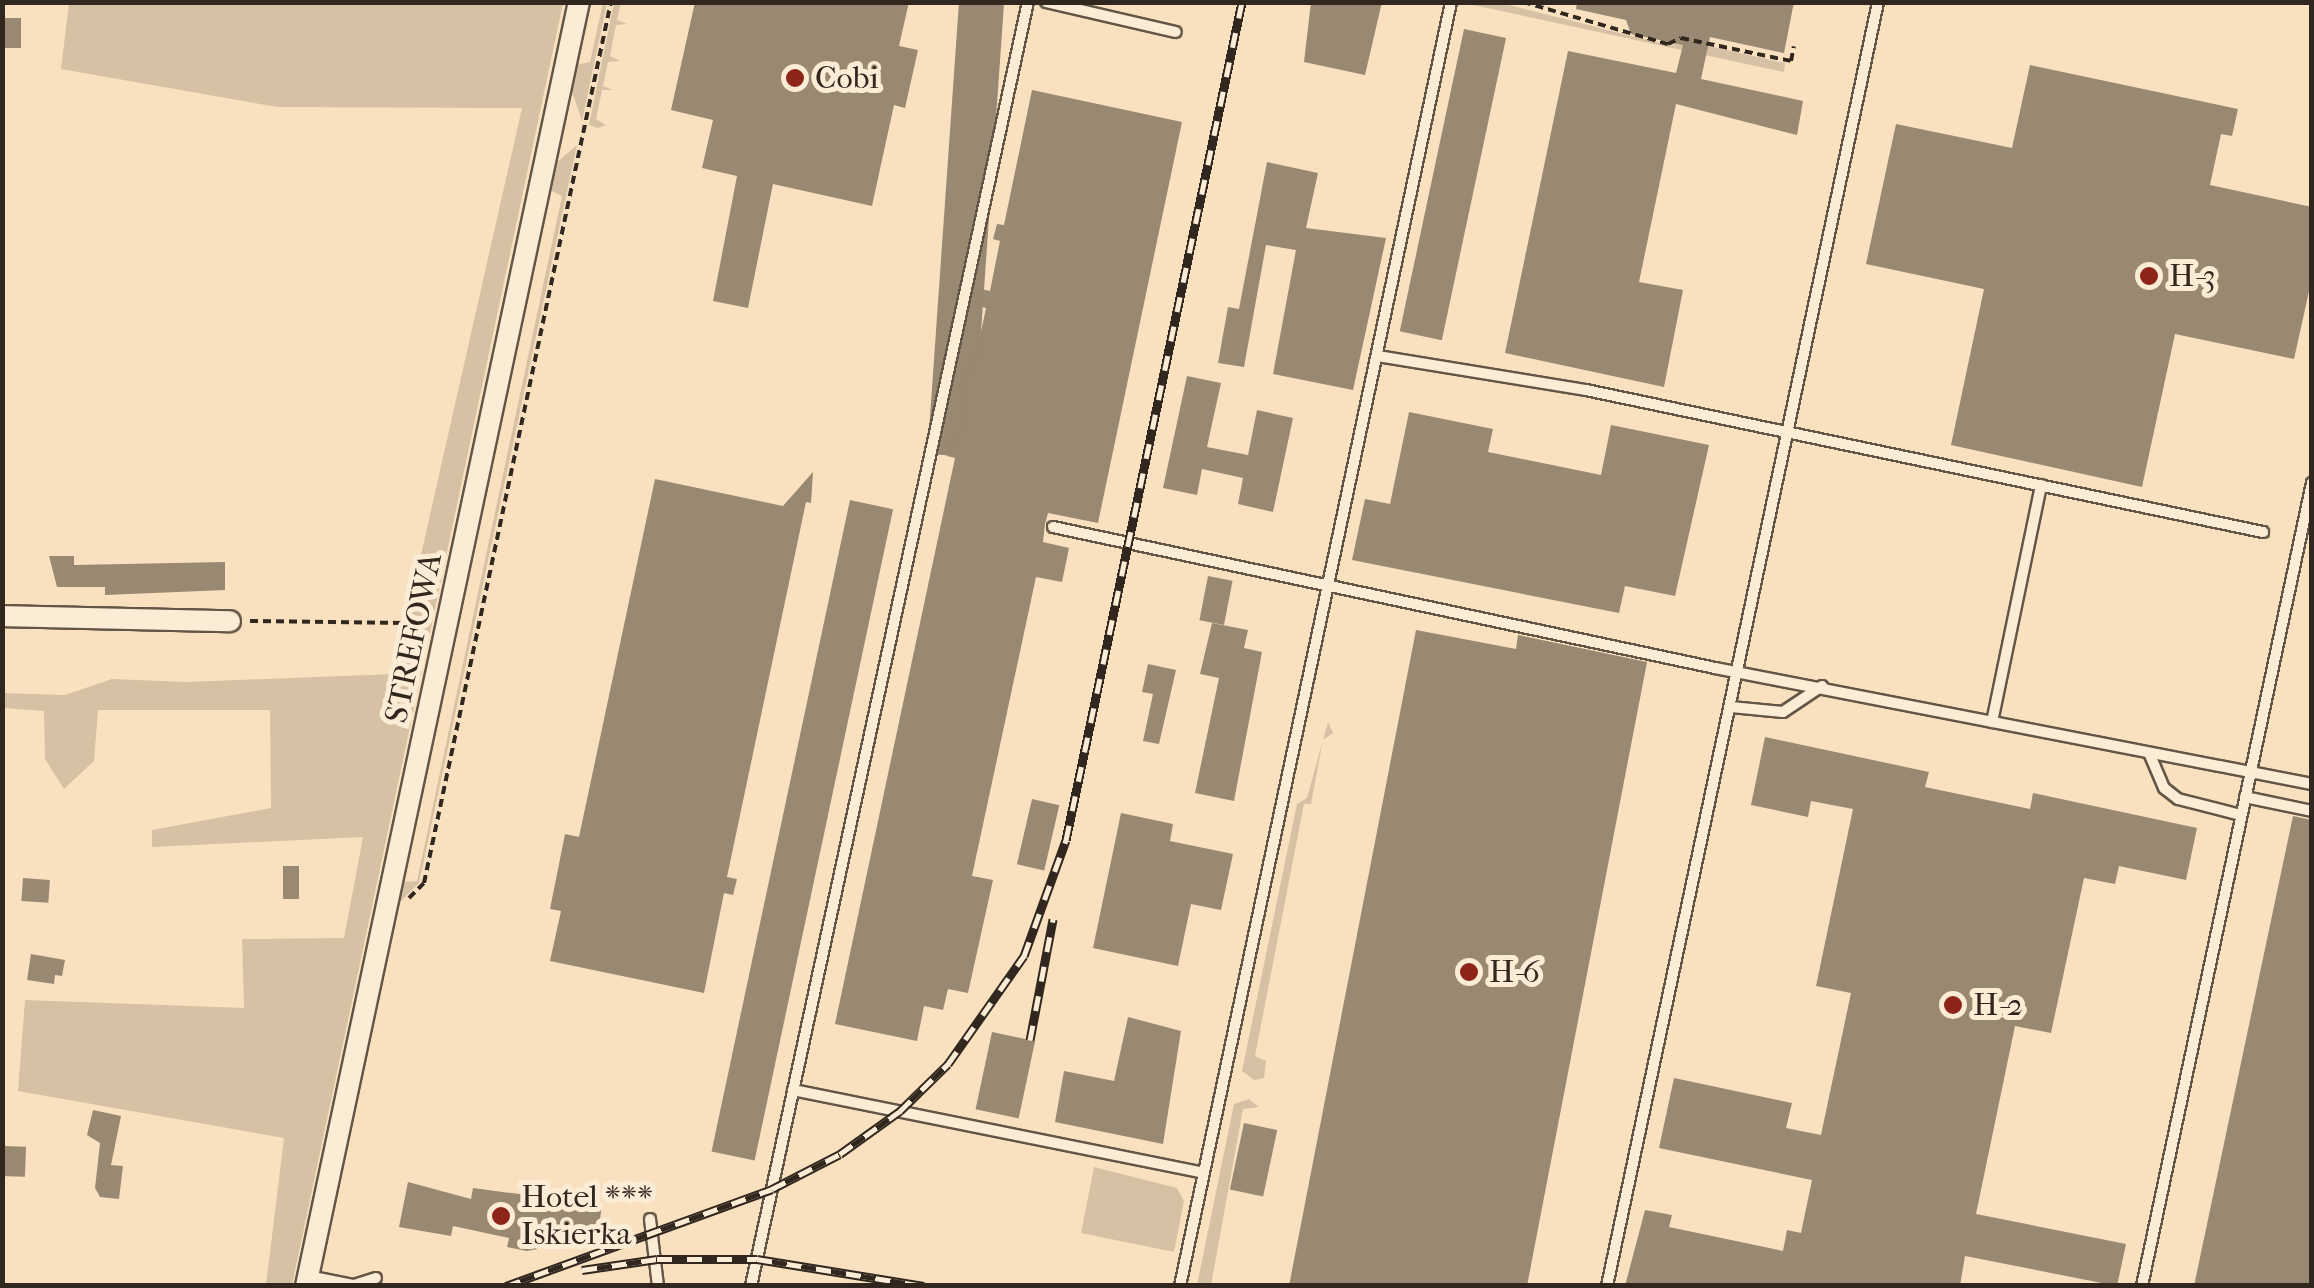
<!DOCTYPE html>
<html>
<head>
<meta charset="utf-8">
<style>
	body { margin:0 }
	#map { position:relative; width:2314px; height:1288px; overflow:hidden; background:#f9e1c0; font-family:"IM FELL French Canon",serif }
	div>[style] { position:absolute }
	[style*='--x'] { left:calc(var(--x)*1px); top:calc(var(--y)*1px); width:calc(var(--w)*1px); rotate:calc(var(--a)*1deg) }
	.green>* { inset:0; background:#d7c1a4 }
	.building>* { inset:0; background:#998872; transform-origin:0 0 }
	.path>* { height:4px; margin-top:-2px; transform-origin:0; background:repeating-linear-gradient(90deg,#31271e 0 8px,transparent 0 13px) }
	.roads { filter:drop-shadow(2px 0 #635646) drop-shadow(-2px 0 #635646) drop-shadow(0 2px #635646) drop-shadow(0 -2px #635646) }
	.lane>* { height:10px; margin:-5px; padding:0 5px; transform-origin:5px; border-radius:5px; background:#fbecd6 }
	.street>* { height:20px; margin:-10px; padding:0 10px; transform-origin:10px; border-radius:10px; background:#fbecd6 }
	.rail>* { height:9px; margin-top:-4.5px; transform-origin:0; background:repeating-linear-gradient(90deg,#fbecd6 0 15px,#31271e 0 30px); box-sizing:border-box; border-block:2px solid #31271e }
	.dots>* { width:28px; height:28px; translate:-50% -50%; box-sizing:border-box; border:5px solid #fbecd6; border-radius:50% }
	span { translate:-50% -50%; white-space:nowrap; text-align:center; line-height:1.15; -webkit-text-stroke:10px #fbecd6; paint-order:stroke }
	.poi-label { font-size:32px; color:#31271e }
	.left { translate:0 -50%; text-align:left }
	.street-label { font-size:32px; color:#31271e }
	.frame { position:absolute; inset:0; border:5px solid #31271e; pointer-events:none }
</style>
</head>
<body>
<div id="map">
	<div class="green">
		<i style="clip-path:polygon(69px 3px,563px 3px,292px 1285px,266px 1285px,284px 1138px,18px 1091px,25px 1000px,244px 1008px,242px 939px,344px 938px,363px 837px,152px 847px,152px 830px,271px 808px,270px 710px,98px 710px,94px 761px,64px 789px,45px 759px,44px 711px,3px 708px,3px 693px,65px 695px,112px 679px,186px 682px,394px 674px,522px 108px,277px 107px,61px 69px)"></i>
		<i style="clip-path:polygon(603px 3px,607px 3px,582px 121px,571px 89px,576px 65px,590px 62px)"></i>
		<i style="clip-path:polygon(614px 3px,621px 3px,617px 20px,627px 24px,616px 25px,610px 56px,620px 61px,608px 62px,603px 86px,613px 90px,602px 90px,596px 119px,606px 125px,598px 128px,589px 125px)"></i>
		<i style="clip-path:polygon(1464px 3px,1501px 3px,1671px 46px,1682px 40px,1785px 63px,1784px 72px)"></i>
		<i style="clip-path:polygon(577px 145px,419px 883px,398px 904px,403px 882px,417px 881px,562px 196px,550px 190px,555px 164px)"></i>
		<i style="clip-path:polygon(1328px 722px,1333px 733px,1323px 740px,1311px 804px,1304px 804px,1255px 1056px,1266px 1061px,1264px 1078px,1254px 1080px,1242px 1071px,1297px 804px,1307px 798px)"></i>
		<i style="clip-path:polygon(1249px 1099px,1259px 1107px,1243px 1109px,1211px 1285px,1197px 1285px,1234px 1104px)"></i>
		<i style="clip-path:polygon(1094px 1167px,1177px 1188px,1184px 1201px,1174px 1252px,1081px 1233px)"></i>
	</div>
	<div class="building">
		<i style="clip-path:polygon(695px 2px,909px 2px,899px 46px,918px 50px,905px 108px,894px 105px,872px 206px,773px 184px,748px 308px,713px 301px,737px 176px,702px 168px,713px 120px,671px 110px)"></i>
		<i style="left:959px;top:2px;width:45px;height:453px;rotate:4deg"></i>
		<i style="clip-path:polygon(1311px 2px,1382px 2px,1365px 75px,1304px 62px)"></i>
		<i style="clip-path:polygon(1577px 2px,1794px 2px,1784px 53px,1710px 37px,1701px 79px,1803px 101px,1797px 135px,1676px 104px,1639px 282px,1683px 290px,1664px 387px,1505px 353px,1568px 51px,1676px 73px,1683px 45px,1631px 34px,1626px 20px,1576px 9px)"></i>
		<i style="left:2px;top:18px;width:19px;height:30px"></i>
		<i style="left:1464px;top:29px;width:43px;height:309px;rotate:12deg"></i>
		<i style="clip-path:polygon(2030px 65px,2238px 109px,2232px 136px,2221px 134px,2210px 185px,2312px 207px,2312px 278px,2294px 359px,2175px 334px,2142px 487px,1951px 445px,1984px 289px,1866px 264px,1896px 124px,2012px 148px)"></i>
		<i style="clip-path:polygon(1032px 90px,1182px 122px,1098px 523px,1048px 513px,1045px 524px,1043px 542px,1069px 548px,1062px 582px,1036px 577px,972px 876px,993px 880px,968px 993px,948px 989px,943px 1010px,924px 1006px,917px 1041px,835px 1024px,955px 458px,947px 456px,950px 440px,958px 442px,968px 392px,960px 390px,963px 373px,972px 375px,986px 308px,977px 306px,981px 289px,990px 291px,1000px 241px,993px 239px,997px 224px,1004px 225px)"></i>
		<i style="clip-path:polygon(1267px 162px,1318px 173px,1306px 228px,1386px 238px,1353px 390px,1273px 374px,1296px 250px,1266px 245px,1244px 367px,1218px 363px,1228px 307px,1239px 309px)"></i>
		<i style="clip-path:polygon(1187px 376px,1221px 383px,1207px 447px,1248px 455px,1257px 410px,1293px 418px,1273px 512px,1238px 504px,1243px 478px,1202px 469px,1197px 495px,1163px 488px)"></i>
		<i style="clip-path:polygon(1409px 412px,1493px 429px,1488px 452px,1601px 475px,1611px 425px,1709px 445px,1675px 596px,1625px 586px,1619px 613px,1352px 560px,1365px 499px,1390px 504px)"></i>
		<i style="clip-path:polygon(813px 472px,811px 503px,806px 502px,727px 877px,737px 879px,733px 895px,724px 893px,704px 993px,550px 961px,561px 911px,550px 909px,565px 834px,579px 837px,655px 479px,783px 506px)"></i>
		<i style="left:850px;top:500px;width:44px;height:666px;rotate:12deg"></i>
		<i style="clip-path:polygon(49px 556px,74px 556px,74px 565px,225px 562px,225px 590px,105px 595px,105px 587px,57px 587px)"></i>
		<i style="left:1208px;top:576px;width:25px;height:45px;rotate:11deg"></i>
		<i style="clip-path:polygon(1212px 623px,1248px 630px,1244px 648px,1262px 652px,1234px 801px,1195px 793px,1219px 678px,1200px 674px)"></i>
		<i style="clip-path:polygon(1416px 630px,1516px 649px,1518px 635px,1647px 662px,1527px 1286px,1289px 1286px)"></i>
		<i style="clip-path:polygon(1148px 664px,1176px 670px,1159px 744px,1143px 741px,1153px 694px,1142px 692px)"></i>
		<i style="clip-path:polygon(1765px 737px,1929px 772px,1925px 787px,2030px 809px,2033px 793px,2197px 828px,2186px 880px,2119px 866px,2115px 884px,2084px 878px,2051px 1033px,2015px 1026px,1976px 1214px,2126px 1244px,2117px 1286px,1965px 1256px,1960px 1286px,1625px 1286px,1645px 1210px,1672px 1215px,1669px 1227px,1783px 1251px,1787px 1230px,1801px 1233px,1812px 1180px,1659px 1148px,1674px 1078px,1792px 1103px,1786px 1128px,1821px 1135px,1851px 993px,1816px 986px,1853px 809px,1811px 801px,1808px 817px,1751px 805px)"></i>
		<i style="left:1032px;top:799px;width:28px;height:67px;rotate:13deg"></i>
		<i style="clip-path:polygon(1121px 813px,1173px 824px,1170px 841px,1233px 854px,1221px 910px,1191px 904px,1178px 966px,1093px 948px)"></i>
		<i style="clip-path:polygon(2293px 816px,2312px 820px,2312px 1286px,2194px 1286px)"></i>
		<i style="left:283px;top:866px;width:16px;height:33px"></i>
		<i style="left:23px;top:878px;width:27px;height:23px;rotate:4deg"></i>
		<i style="clip-path:polygon(31px 954px,65px 960px,62px 976px,55px 975px,54px 984px,27px 980px)"></i>
		<i style="clip-path:polygon(1128px 1017px,1181px 1031px,1163px 1144px,1055px 1122px,1064px 1071px,1114px 1081px)"></i>
		<i style="left:992px;top:1032px;width:44px;height:79px;rotate:12deg"></i>
		<i style="clip-path:polygon(93px 1110px,121px 1116px,111px 1165px,123px 1166px,119px 1199px,100px 1197px,95px 1188px,100px 1143px,87px 1135px)"></i>
		<i style="left:1244px;top:1123px;width:34px;height:68px;rotate:12deg"></i>
		<i style="left:2px;top:1146px;width:24px;height:30px;rotate:2deg"></i>
		<i style="clip-path:polygon(408px 1182px,471px 1199px,473px 1188px,602px 1205px,599px 1226px,568px 1243px,527px 1251px,507px 1247px,509px 1238px,453px 1226px,451px 1236px,399px 1227px)"></i>
	</div>
	<div class="path">
		<i style="--x:1523;--y:2;--w:151;--a:16.2"></i>
		<i style="--x:1668;--y:44;--w:14;--a:-25"></i>
		<i style="--x:1681;--y:38;--w:112;--a:11.8"></i>
		<i style="--x:1791;--y:61;--w:15;--a:-79"></i>
		<i style="--x:250;--y:621;--w:156;--a:0.7"></i>
		<i style="--x:409;--y:898;--w:21;--a:-45"></i>
		<i style="--x:424;--y:883;--w:901;--a:-78.02"></i>
	</div>
	<div class="roads">
		<div class="lane">
			<i style="--x:1046;--y:2;--w:133;--a:13"></i>
			<i style="--x:1378;--y:356;--w:211;--a:9.3"></i>
			<i style="--x:1586;--y:390;--w:692;--a:11.85"></i>
			<i style="--x:1053;--y:527;--w:677;--a:12.02"></i>
			<i style="--x:1715;--y:668;--w:608;--a:11"></i>
			<i style="--x:1731;--y:707;--w:52;--a:5.5"></i>
			<i style="--x:1783;--y:712;--w:47;--a:-33.7"></i>
			<i style="--x:1992;--y:722;--w:242;--a:-78.3"></i>
			<i style="--x:2150;--y:755;--w:36;--a:67"></i>
			<i style="--x:2164;--y:788;--w:18;--a:38"></i>
			<i style="--x:2178;--y:799;--w:65;--a:14.3"></i>
			<i style="--x:2245;--y:797;--w:68;--a:11.8"></i>
			<i style="--x:793;--y:1090;--w:418;--a:11.4"></i>
			<i style="--x:650;--y:1219;--w:67;--a:83.2"></i>
			<i style="--x:308;--y:1276;--w:47;--a:11.1"></i>
			<i style="--x:354;--y:1285;--w:23;--a:-18"></i>
			<i style="--x:751;--y:1286;--w:1314;--a:-77.83"></i>
			<i style="--x:1180;--y:1286;--w:1312;--a:-78.08"></i>
			<i style="--x:1607;--y:1286;--w:1312;--a:-78.08"></i>
			<i style="--x:2142;--y:1286;--w:821;--a:-78.05"></i>
		</div>
		<div class="street">
			<i style="--x:2;--y:616;--w:228;--a:1.3"></i>
			<i style="--x:306;--y:1286;--w:1313;--a:-78"></i>
		</div>
	</div>
	<div class="rail">
		<i style="--x:1030;--y:1040;--w:123;--a:-79.2"></i>
		<i style="--x:582;--y:1270;--w:76;--a:-8.3"></i>
		<i style="--x:657;--y:1259;--w:100;--a:0"></i>
		<i style="--x:757;--y:1259;--w:169;--a:9.2"></i>
		<i style="--x:506;--y:1286;--w:283;--a:-20"></i>
		<i style="--x:772;--y:1189;--w:76;--a:-27.2"></i>
		<i style="--x:840;--y:1154;--w:74;--a:-35.6"></i>
		<i style="--x:900;--y:1111;--w:67;--a:-44.4"></i>
		<i style="--x:948;--y:1064;--w:132;--a:-54.9"></i>
		<i style="--x:1024;--y:956;--w:123;--a:-70.1"></i>
		<i style="--x:1066;--y:840;--w:856;--a:-78.14"></i>
	</div>
	<div class="dots">
		<i style="left:795px;top:78px;background:#8f2418"></i>
		<i style="left:2149px;top:276px;background:#8f2418"></i>
		<i style="left:1469px;top:972px;background:#8f2418"></i>
		<i style="left:1953px;top:1005px;background:#8f2418"></i>
		<i style="left:501px;top:1216px;background:#8f2418"></i>
	</div>
	<div class="poi-label">
		<span class="left" style="left:815px;top:78px">Cobi</span>
		<span class="left" style="left:2169px;top:276px">H-3</span>
		<span class="left" style="left:1489px;top:972px">H-6</span>
		<span class="left" style="left:1973px;top:1005px">H-2</span>
		<span class="left" style="left:521px;top:1216px">Hotel ***<br>Iskierka</span>
	</div>
	<div class="street-label">
		<span style="left:414px;top:638px;rotate:-78deg">STREFOWA</span>
	</div>
	<div class="frame"></div>
</div>
</body>
</html>
